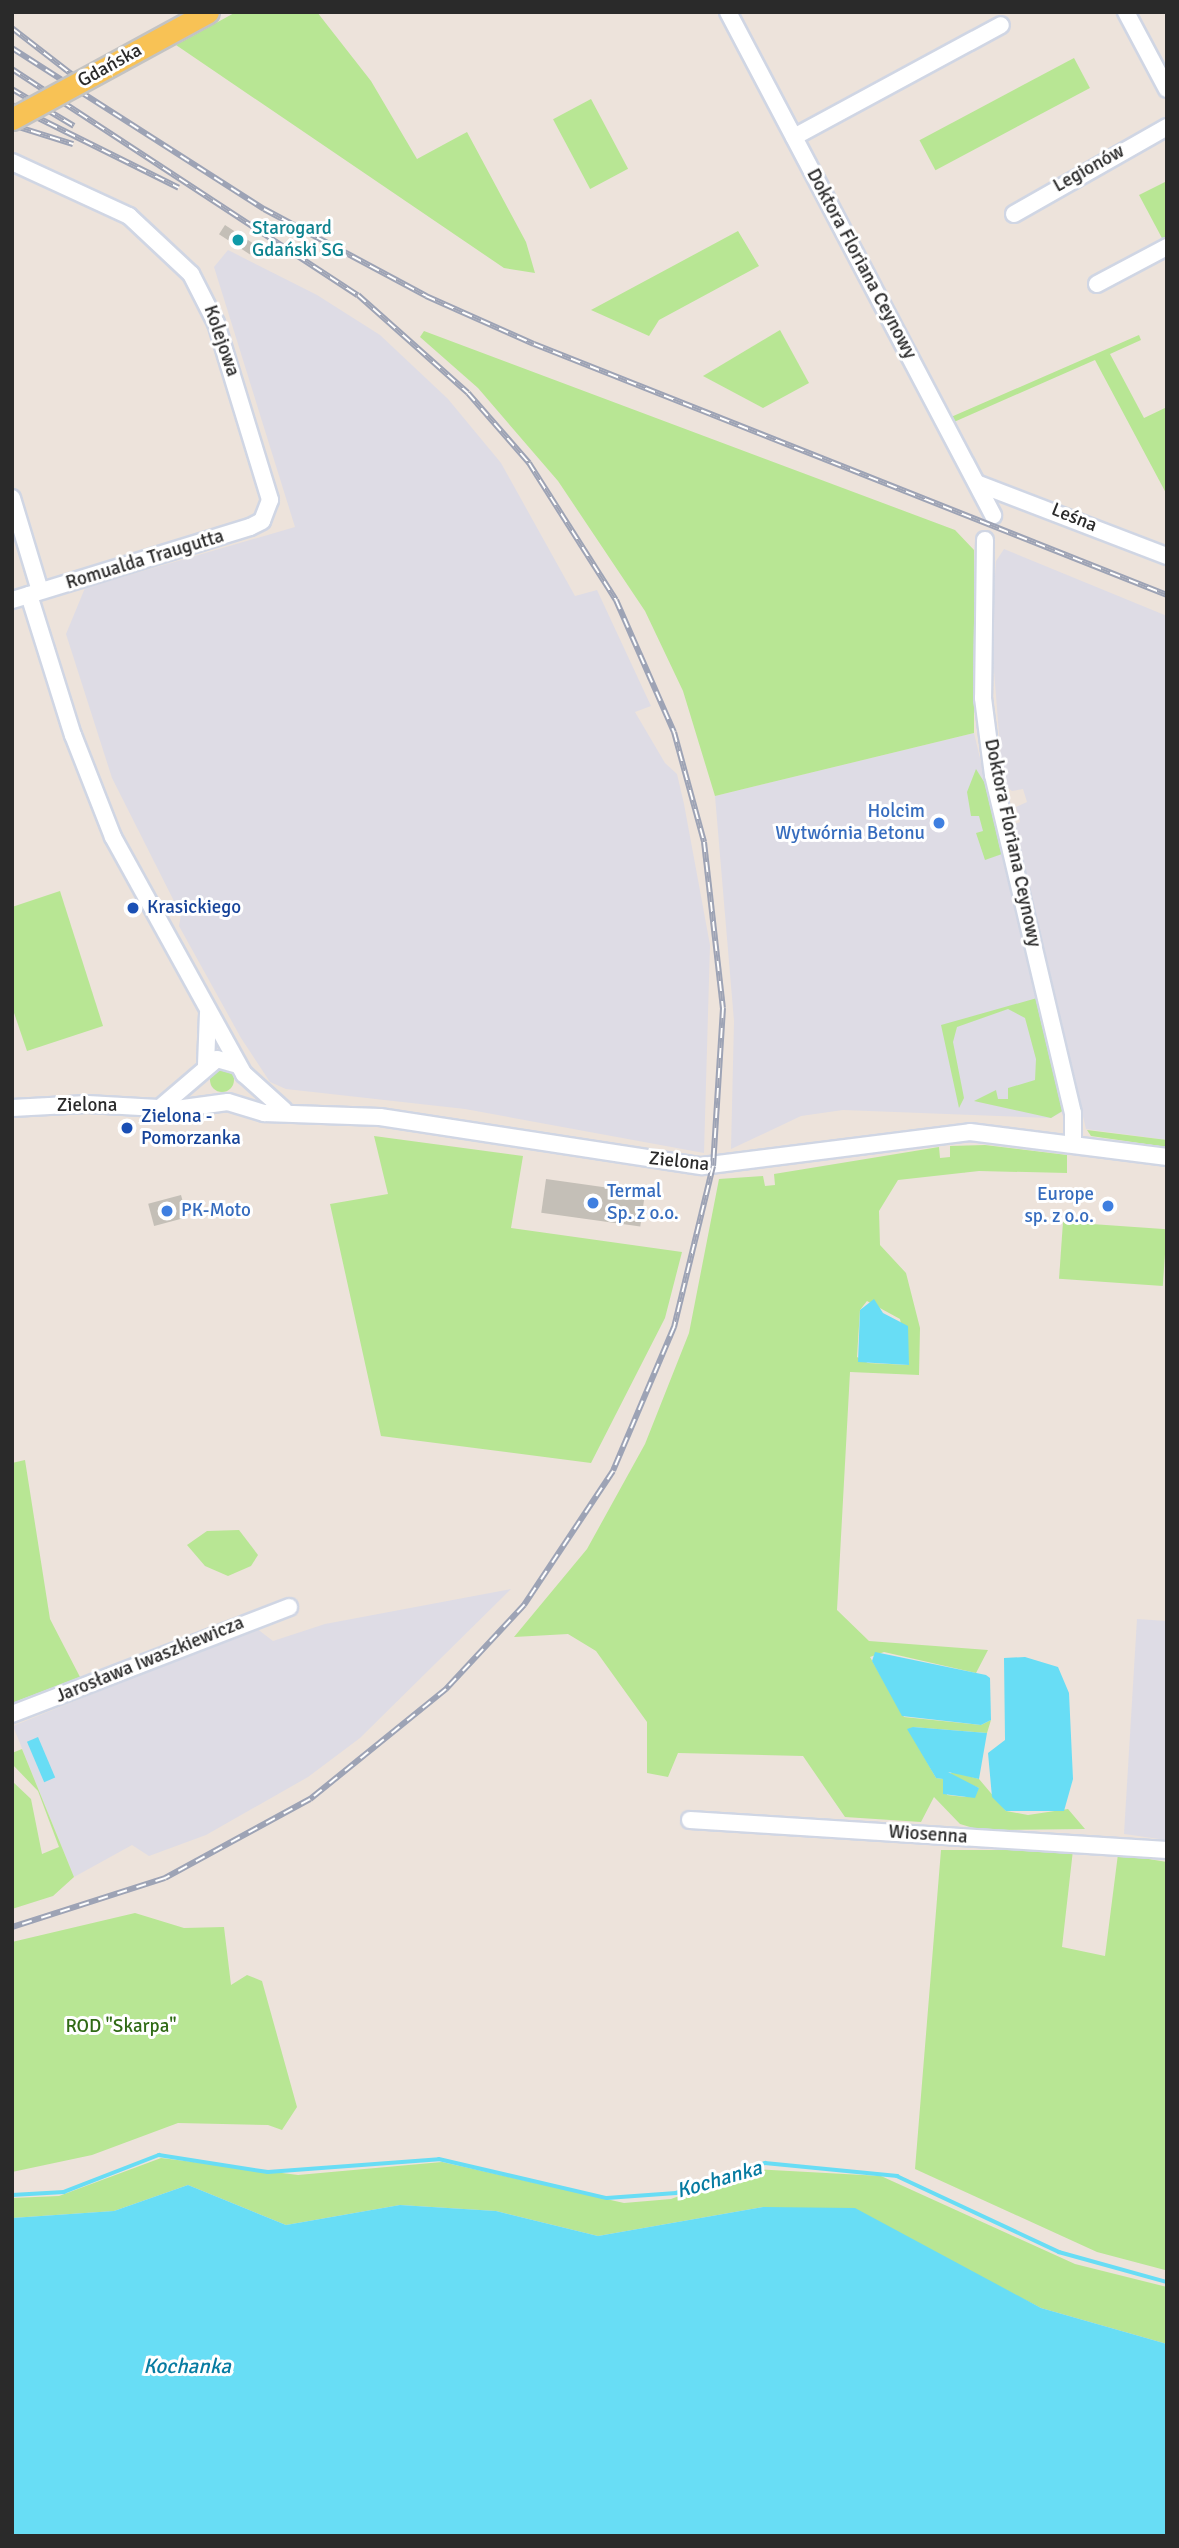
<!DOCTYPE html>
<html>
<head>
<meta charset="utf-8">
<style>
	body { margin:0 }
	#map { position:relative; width:1179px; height:2548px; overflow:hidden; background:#ede3db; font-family:Signika,sans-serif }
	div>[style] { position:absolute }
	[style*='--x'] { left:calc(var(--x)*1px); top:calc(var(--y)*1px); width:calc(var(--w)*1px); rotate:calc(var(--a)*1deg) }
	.industrial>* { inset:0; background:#dedce5 }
	.green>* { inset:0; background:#b8e694; transform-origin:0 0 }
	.round { border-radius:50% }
	.water>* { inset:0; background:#68ddf5; transform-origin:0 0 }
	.stream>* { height:3.5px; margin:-1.75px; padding:0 1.75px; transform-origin:1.75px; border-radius:1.75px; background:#68ddf5 }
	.building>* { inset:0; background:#c4bfb7; transform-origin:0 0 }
	.roads { filter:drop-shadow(2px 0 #d0d6e4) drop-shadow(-2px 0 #d0d6e4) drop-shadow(0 2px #d0d6e4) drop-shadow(0 -2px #d0d6e4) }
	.minor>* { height:16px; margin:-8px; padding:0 8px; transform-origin:8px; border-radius:8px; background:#fff }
	.rail>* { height:6px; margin-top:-3px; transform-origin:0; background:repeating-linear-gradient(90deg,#fff 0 10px,#9da3b5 0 20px); box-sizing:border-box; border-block:2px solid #9da3b5 }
	.bridges { filter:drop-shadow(2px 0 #c3c3c3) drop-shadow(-2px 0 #c3c3c3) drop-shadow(0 2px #c3c3c3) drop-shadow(0 -2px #c3c3c3) }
	.major-bridge>* { height:21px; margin:-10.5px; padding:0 10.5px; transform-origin:10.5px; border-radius:10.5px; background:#f8c255 }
	.dots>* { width:19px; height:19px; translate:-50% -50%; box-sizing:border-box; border:4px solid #fff; border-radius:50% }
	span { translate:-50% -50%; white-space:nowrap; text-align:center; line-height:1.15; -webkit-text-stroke:6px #fff; paint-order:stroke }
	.street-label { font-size:19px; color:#2a2a2a }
	.culture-label { font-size:19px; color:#0d838f }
	.left { translate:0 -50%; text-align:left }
	.shop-label { font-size:19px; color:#366cbe }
	.right { translate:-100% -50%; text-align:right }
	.transit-label { font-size:19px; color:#164399 }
	.park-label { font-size:19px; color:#306b16 }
	.water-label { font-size:21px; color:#067ba1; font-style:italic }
	.frame { position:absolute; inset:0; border:14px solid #2a2a2a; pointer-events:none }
</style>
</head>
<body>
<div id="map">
	<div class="industrial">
		<i style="clip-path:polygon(228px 250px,317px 295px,380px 335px,448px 399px,501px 463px,575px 596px,597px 590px,651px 706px,635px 712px,665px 763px,677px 774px,684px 804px,710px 945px,704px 1153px,465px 1109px,286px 1089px,270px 1082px,241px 1038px,179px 926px,181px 915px,112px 778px,66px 634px,85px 588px,295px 527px,214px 267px)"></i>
		<i style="clip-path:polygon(1004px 549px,1167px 616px,1167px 1140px,1086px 1129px,1015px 824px,1020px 822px,1016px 807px,1027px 802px,1023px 789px,1012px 791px,1003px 784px,991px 633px,996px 561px)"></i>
		<i style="clip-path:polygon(974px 733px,1064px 1111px,1051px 1118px,843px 1110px,801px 1116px,731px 1149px,734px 1021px,715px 796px)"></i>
		<i style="clip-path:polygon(511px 1589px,360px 1738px,308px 1777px,206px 1835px,149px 1856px,132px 1845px,74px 1877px,13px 1726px,256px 1628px,273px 1641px,325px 1624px)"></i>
		<i style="clip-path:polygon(1137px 1619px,1167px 1621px,1167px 1840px,1124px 1834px)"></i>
	</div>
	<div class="green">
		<i style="clip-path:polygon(236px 12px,317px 12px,371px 81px,417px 159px,467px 132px,526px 242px,535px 273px,504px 268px,176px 45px)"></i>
		<i style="left:1074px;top:58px;width:34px;height:175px;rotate:62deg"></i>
		<i style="left:591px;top:99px;width:79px;height:43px;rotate:62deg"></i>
		<i style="clip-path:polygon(1167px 181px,1167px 238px,1163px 240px,1139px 195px)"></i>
		<i style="clip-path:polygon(738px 231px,759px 266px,659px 320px,649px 336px,591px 310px)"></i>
		<i style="clip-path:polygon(780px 330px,809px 383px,763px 408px,703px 376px)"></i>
		<i style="clip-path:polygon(424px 331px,955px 530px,974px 550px,974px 733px,715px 796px,683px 691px,645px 611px,558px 481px,478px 388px,420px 337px)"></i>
		<i style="clip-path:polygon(1139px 335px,1141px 340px,1110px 354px,1144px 418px,1167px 407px,1167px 495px,1095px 360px,954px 422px,951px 417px)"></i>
		<i style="clip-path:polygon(976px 769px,986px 785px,1002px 854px,985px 860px,976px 833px,983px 831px,979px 816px,971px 816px,967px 792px)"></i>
		<i style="clip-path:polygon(60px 891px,103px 1026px,27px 1051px,12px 1007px,12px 907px)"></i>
		<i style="clip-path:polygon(1037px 998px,1064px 1110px,1051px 1118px,974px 1101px,996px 1090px,998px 1099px,1008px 1099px,1008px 1088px,1035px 1080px,1036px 1059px,1025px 1018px,1008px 1009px,957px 1027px,953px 1042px,964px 1098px,959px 1108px,941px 1025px)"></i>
		<i class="round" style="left:210px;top:1068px;width:24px;height:24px"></i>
		<i style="clip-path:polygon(1087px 1130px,1167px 1140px,1167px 1147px,1091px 1136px)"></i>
		<i style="clip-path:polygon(374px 1136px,523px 1156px,511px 1228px,682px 1252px,665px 1318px,591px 1463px,381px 1436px,330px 1204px,388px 1194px)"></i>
		<i style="clip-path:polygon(evenodd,985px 1145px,1067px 1155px,1067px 1173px,979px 1171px,898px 1180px,879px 1211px,880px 1245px,906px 1273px,920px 1328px,919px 1375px,850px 1372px,837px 1610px,869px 1641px,988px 1650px,976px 1673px,884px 1652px,870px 1657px,904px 1717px,981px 1725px,991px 1720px,987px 1733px,913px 1727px,911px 1734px,936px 1778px,944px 1779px,947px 1795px,965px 1797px,979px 1788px,948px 1775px,953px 1772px,979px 1779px,1006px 1811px,1028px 1815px,1068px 1809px,1085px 1829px,980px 1830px,960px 1824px,934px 1797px,921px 1822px,845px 1817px,803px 1756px,678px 1753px,668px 1777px,647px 1773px,647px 1722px,596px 1651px,568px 1634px,514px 1637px,587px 1549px,645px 1444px,689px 1333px,719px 1179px,763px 1176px,765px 1186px,775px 1185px,774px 1174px,939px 1147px,940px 1158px,950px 1157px,950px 1146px,985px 1145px,867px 1301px,900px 1319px,909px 1365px,868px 1363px,857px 1357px,860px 1310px,867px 1301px)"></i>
		<i style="left:1063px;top:1222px;width:104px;height:57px;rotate:4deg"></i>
		<i style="clip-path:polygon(25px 1460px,50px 1619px,80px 1677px,12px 1703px,12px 1463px)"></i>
		<i style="clip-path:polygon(239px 1530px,258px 1555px,251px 1566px,228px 1576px,205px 1566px,187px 1545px,207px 1531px)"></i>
		<i style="clip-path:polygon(22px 1749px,74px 1877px,53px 1896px,12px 1909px,12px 1781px,31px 1799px,42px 1854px,59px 1847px,38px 1791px,12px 1764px,12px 1753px)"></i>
		<i style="clip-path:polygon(941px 1850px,1073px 1850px,1062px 1947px,1105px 1956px,1118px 1854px,1167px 1862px,1165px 2270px,1097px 2252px,915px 2169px)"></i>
		<i style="clip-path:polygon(135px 1913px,184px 1928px,224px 1927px,231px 1985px,247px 1975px,262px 1981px,297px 2107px,282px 2130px,268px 2125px,178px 2123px,92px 2155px,12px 2172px,12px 1942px)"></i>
		<i style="clip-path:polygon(161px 2158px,298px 2175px,442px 2162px,624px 2203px,671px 2199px,754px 2169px,881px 2176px,1075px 2264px,1167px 2287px,1167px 2344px,1041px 2308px,957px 2265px,763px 2207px,598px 2236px,496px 2211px,400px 2205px,286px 2225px,188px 2185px,114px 2211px,12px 2218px,12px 2198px,59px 2196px)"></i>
	</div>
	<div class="water">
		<i style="clip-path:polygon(874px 1299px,883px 1313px,908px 1326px,909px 1365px,858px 1362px,860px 1310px)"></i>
		<i style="clip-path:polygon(875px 1652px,986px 1675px,990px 1678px,991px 1720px,981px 1725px,902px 1716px,872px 1661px)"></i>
		<i style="clip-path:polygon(1025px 1657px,1058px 1667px,1069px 1693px,1073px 1779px,1064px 1811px,1006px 1811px,992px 1797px,988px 1753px,1005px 1740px,1004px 1658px)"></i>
		<i style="clip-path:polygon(913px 1727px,987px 1733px,979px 1779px,948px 1772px,979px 1788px,975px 1798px,943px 1794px,943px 1779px,936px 1778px,907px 1729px)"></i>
		<i style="left:38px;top:1737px;width:44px;height:12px;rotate:67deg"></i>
		<i style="clip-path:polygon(188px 2185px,286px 2225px,400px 2205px,496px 2211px,598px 2236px,763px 2207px,855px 2208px,1041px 2308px,1167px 2344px,1167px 2536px,12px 2536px,12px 2218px,114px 2211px)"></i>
	</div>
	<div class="stream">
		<i style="--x:12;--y:2195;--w:52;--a:-3.3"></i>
		<i style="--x:64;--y:2192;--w:102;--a:-21.3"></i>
		<i style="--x:159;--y:2155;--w:110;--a:8.9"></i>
		<i style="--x:268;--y:2172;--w:171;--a:-4.3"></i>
		<i style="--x:439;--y:2159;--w:172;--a:13.1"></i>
		<i style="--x:607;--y:2198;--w:69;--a:-4.1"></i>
		<i style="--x:676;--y:2193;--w:94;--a:-18.6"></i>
		<i style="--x:765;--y:2163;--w:133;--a:5.6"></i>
		<i style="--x:897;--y:2176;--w:179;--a:25.1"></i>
		<i style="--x:1059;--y:2252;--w:112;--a:15.5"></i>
	</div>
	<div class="building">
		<i style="left:225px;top:225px;width:37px;height:11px;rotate:33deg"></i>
		<i style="left:546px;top:1179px;width:100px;height:34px;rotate:8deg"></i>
		<i style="left:181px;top:1195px;width:23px;height:34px;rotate:75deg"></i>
	</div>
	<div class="roads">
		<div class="minor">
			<i style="--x:728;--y:12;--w:569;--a:62.22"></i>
			<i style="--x:1126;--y:12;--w:87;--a:62"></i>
			<i style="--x:794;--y:137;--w:235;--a:-28.4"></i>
			<i style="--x:12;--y:162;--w:129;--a:24.8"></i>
			<i style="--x:129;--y:216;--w:85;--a:43.1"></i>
			<i style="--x:191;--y:274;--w:55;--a:63"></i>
			<i style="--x:216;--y:323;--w:185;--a:73"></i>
			<i style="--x:270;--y:500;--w:22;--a:111"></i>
			<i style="--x:262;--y:521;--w:13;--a:153"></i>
			<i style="--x:250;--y:527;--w:249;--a:162.9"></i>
			<i style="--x:1014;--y:214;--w:176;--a:-29.6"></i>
			<i style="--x:1097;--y:284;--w:79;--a:-27.9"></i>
			<i style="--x:979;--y:484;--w:201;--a:21"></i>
			<i style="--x:12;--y:498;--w:97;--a:73.2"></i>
			<i style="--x:985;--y:540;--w:158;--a:90.7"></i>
			<i style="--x:983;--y:698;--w:78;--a:82.6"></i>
			<i style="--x:993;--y:775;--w:347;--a:76.7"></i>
			<i style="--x:1073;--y:1113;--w:29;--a:90"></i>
			<i style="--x:29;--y:595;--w:147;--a:72.6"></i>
			<i style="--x:73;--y:735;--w:110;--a:68.6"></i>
			<i style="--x:113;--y:837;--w:271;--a:61.1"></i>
			<i style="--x:244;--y:1074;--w:54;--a:42"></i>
			<i style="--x:206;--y:1065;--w:52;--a:-87.8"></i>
			<i style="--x:162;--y:1106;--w:72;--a:-40.5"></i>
			<i style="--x:217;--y:1059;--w:22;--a:16"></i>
			<i style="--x:12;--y:1108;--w:75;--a:-3.1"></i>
			<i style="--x:87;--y:1104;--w:89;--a:3.2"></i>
			<i style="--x:176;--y:1109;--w:52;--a:-7.7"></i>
			<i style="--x:228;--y:1102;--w:38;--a:17"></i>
			<i style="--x:264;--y:1113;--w:116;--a:2"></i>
			<i style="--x:380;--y:1117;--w:326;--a:8.7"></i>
			<i style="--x:702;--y:1166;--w:270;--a:-7.2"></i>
			<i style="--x:970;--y:1132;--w:199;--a:7.2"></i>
			<i style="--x:12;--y:1714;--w:297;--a:-21.1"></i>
			<i style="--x:690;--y:1820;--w:478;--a:3.6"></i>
		</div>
	</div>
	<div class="rail">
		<i style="--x:12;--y:28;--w:90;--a:37.8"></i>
		<i style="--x:12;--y:48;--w:299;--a:32.6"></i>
		<i style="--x:264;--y:209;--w:184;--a:28.2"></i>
		<i style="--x:426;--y:296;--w:118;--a:24"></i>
		<i style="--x:534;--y:344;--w:681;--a:21.63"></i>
		<i style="--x:12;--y:69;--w:413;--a:33.2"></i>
		<i style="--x:358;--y:295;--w:147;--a:41.7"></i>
		<i style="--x:468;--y:393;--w:93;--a:48.9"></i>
		<i style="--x:529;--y:463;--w:162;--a:57.6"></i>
		<i style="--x:616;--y:600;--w:144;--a:66.3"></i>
		<i style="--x:674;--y:732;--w:114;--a:74.7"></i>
		<i style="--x:704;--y:842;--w:167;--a:83.5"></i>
		<i style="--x:723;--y:1008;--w:158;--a:93.6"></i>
		<i style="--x:713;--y:1166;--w:166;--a:103.6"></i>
		<i style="--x:674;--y:1327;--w:156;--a:113"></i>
		<i style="--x:613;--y:1471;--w:161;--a:123.6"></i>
		<i style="--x:524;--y:1605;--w:115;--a:132.9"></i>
		<i style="--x:446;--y:1689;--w:175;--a:141"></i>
		<i style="--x:310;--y:1799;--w:165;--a:151.4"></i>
		<i style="--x:165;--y:1878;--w:161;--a:162.2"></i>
		<i style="--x:12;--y:89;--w:72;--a:30.8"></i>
		<i style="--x:12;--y:105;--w:186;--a:26.4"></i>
		<i style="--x:12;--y:125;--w:64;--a:17.3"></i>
	</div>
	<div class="bridges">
		<div class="major-bridge">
			<i style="--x:12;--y:119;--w:223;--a:-28.6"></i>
		</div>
	</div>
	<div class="dots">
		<i style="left:238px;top:240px;background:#0f9aa8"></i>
		<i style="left:939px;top:823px;background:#3f7fe0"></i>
		<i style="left:133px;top:908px;background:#1a4fb4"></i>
		<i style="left:127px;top:1128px;background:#1a4fb4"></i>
		<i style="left:593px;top:1203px;background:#3f7fe0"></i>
		<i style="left:1108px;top:1206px;background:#3f7fe0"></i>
		<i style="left:167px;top:1211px;background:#3f7fe0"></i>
	</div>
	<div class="street-label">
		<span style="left:110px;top:66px;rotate:-29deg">Gdańska</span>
		<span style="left:1089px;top:169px;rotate:-29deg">Legionów</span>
		<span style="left:861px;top:264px;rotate:62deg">Doktora Floriana Ceynowy</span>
		<span style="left:221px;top:341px;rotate:71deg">Kolejowa</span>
		<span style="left:1074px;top:518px;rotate:22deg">Leśna</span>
		<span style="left:145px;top:560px;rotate:-17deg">Romualda Traugutta</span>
		<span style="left:1012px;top:843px;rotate:78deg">Doktora Floriana Ceynowy</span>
		<span style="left:87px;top:1106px">Zielona</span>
		<span style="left:679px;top:1162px;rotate:6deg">Zielona</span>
		<span style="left:150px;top:1660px;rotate:-22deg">Jarosława Iwaszkiewicza</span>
		<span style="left:928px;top:1835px;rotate:4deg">Wiosenna</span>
	</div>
	<div class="culture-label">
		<span class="left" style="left:252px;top:240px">Starogard<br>Gdański SG</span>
	</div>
	<div class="shop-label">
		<span class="right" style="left:925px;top:823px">Holcim<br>Wytwórnia Betonu</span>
		<span class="left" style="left:607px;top:1203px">Termal<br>Sp. z o.o.</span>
		<span class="right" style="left:1094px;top:1206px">Europe<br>sp. z o.o.</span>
		<span class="left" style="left:181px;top:1211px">PK-Moto</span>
	</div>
	<div class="transit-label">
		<span class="left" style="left:147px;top:908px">Krasickiego</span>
		<span class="left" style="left:141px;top:1128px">Zielona -<br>Pomorzanka</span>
	</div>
	<div class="park-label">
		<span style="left:121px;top:2027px">ROD "Skarpa"</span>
	</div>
	<div class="water-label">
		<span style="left:719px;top:2179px;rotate:-16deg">Kochanka</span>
		<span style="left:187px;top:2366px">Kochanka</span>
	</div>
	<div class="frame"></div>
</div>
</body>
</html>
